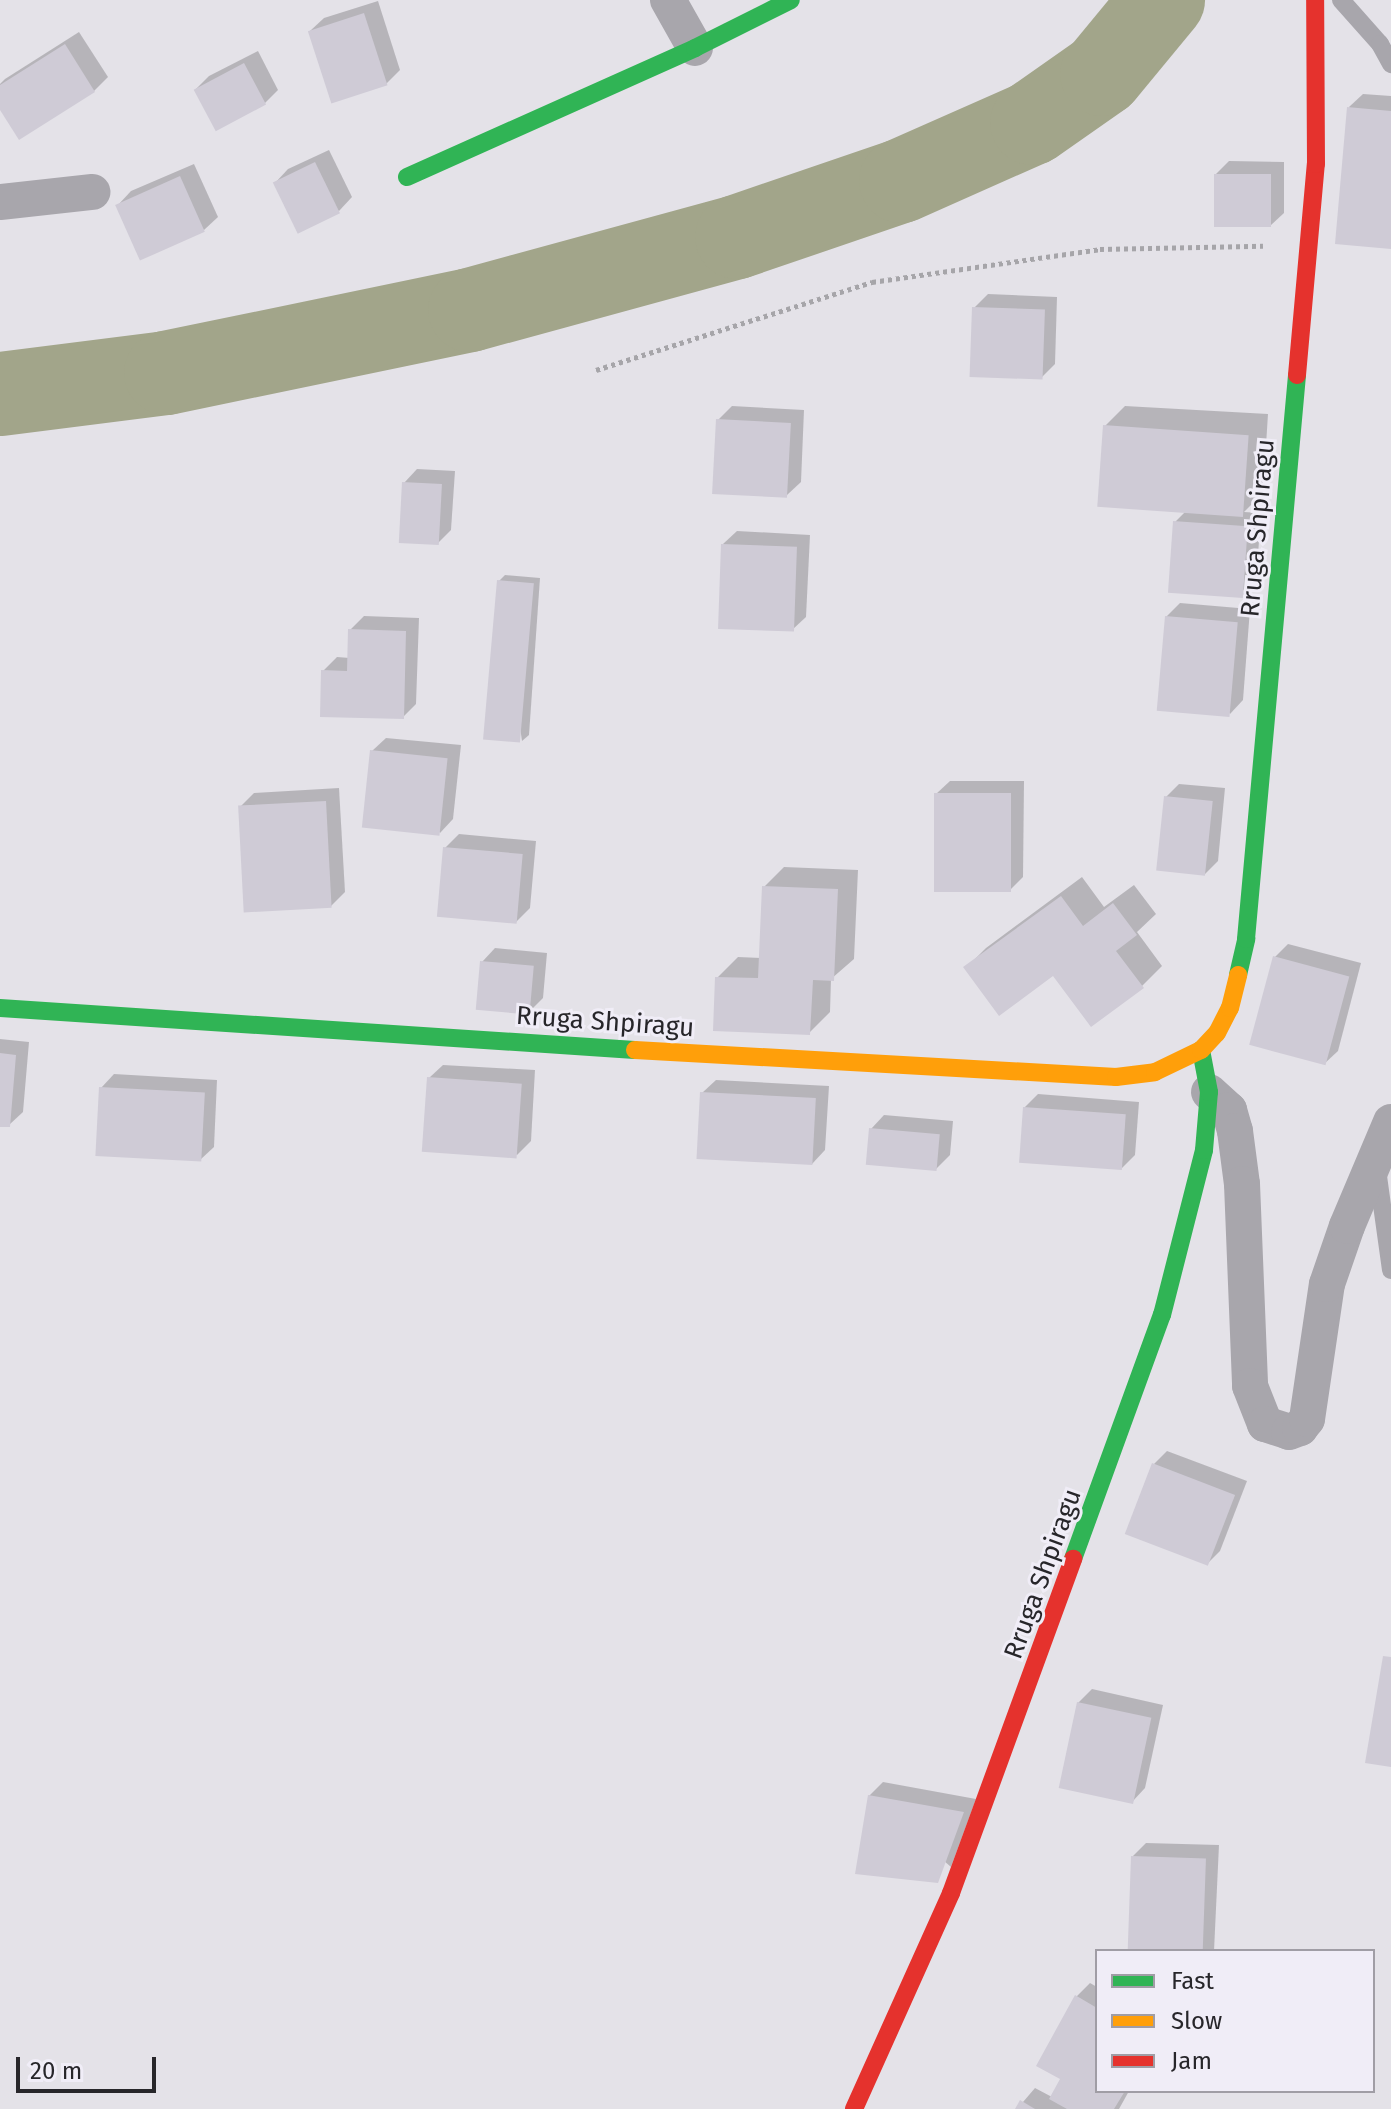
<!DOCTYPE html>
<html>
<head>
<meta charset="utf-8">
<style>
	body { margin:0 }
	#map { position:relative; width:1391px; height:2109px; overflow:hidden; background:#e4e2e8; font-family:"Fira Sans",sans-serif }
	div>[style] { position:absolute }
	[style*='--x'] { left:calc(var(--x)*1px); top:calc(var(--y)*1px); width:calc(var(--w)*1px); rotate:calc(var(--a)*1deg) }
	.shadow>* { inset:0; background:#0003 }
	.river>* { height:84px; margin:-42px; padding:0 42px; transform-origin:42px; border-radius:42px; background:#a2a58a }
	.building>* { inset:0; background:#cfcbd6; transform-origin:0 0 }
	.path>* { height:5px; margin-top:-2.5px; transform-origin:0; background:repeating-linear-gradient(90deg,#a6a5a9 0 4px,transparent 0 8px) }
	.lane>* { height:18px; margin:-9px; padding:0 9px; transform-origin:9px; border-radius:9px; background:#a8a6ac }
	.street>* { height:36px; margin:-18px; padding:0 18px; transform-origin:18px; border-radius:18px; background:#a8a6ac }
	.fast>* { height:18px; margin:-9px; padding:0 9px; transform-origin:9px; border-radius:9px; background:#30b455 }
	.slow>* { height:18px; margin:-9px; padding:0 9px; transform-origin:9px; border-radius:9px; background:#ff9f0a }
	.jam>* { height:18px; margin:-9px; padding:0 9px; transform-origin:9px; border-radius:9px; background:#e5322d }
	span { translate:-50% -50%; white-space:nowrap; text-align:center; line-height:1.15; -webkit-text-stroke:6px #f0edf7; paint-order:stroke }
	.street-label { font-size:26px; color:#27262a }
	.legend { position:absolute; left:1095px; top:1949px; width:280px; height:144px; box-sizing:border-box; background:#f0edf7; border:2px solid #a09da5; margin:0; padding:10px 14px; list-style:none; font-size:24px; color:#27262a }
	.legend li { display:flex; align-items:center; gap:16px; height:40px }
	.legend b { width:40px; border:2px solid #a09da5 }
	.scale { position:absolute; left:16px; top:2057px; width:140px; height:36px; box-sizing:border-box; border:4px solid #27262a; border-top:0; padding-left:10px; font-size:24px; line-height:28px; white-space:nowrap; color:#27262a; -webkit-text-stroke:6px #f0edf7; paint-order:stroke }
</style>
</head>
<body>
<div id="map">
	<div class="shadow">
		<i style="clip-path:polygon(378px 1px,400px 70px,386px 84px,310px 31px,324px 18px)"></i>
		<i style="clip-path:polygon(79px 32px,108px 77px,94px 91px,0 106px,0 84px,5px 79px)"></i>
		<i style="clip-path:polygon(258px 51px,278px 90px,265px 103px,195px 90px,209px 76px)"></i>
		<i style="clip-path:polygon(1363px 94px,1391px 96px,1391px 246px,1349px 107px)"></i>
		<i style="clip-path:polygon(329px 150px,352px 197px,339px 211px,275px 183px,288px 169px)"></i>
		<i style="clip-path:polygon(1229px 161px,1284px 162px,1284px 213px,1270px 226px,1216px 174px)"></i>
		<i style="clip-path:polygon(194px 164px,218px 217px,204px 230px,118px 205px,131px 191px)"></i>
		<i style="clip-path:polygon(988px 294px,1057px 297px,1055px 364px,1041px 378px,974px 308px)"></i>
		<i style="clip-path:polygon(732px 406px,804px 410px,801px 482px,787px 495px,718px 420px)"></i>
		<i style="clip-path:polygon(1125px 406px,1268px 414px,1263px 493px,1244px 512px,1261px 513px,1256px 583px,1242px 596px,1175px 522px,1187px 510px,1105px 426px)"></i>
		<i style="clip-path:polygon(417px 469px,455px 471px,451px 530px,437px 544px,404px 483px)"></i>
		<i style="clip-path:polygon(737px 531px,810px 535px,806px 617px,792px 630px,723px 544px)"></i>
		<i style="clip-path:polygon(505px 575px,540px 578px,529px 735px,522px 741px,499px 581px)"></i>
		<i style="clip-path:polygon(1180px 603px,1250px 609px,1243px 700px,1230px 714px,1166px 617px)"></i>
		<i style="clip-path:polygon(364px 616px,419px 618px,416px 704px,403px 717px,323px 671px,337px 657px,350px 658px,350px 630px)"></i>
		<i style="clip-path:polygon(386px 738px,461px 745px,453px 819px,440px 833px,372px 751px)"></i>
		<i style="clip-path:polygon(950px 781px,1024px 781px,1023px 877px,1010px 890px,936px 794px)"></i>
		<i style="clip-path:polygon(1179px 784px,1225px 788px,1218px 861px,1204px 875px,1166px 797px)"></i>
		<i style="clip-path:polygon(339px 788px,345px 892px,331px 906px,240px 807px,254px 793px)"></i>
		<i style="clip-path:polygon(459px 834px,536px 841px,530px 908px,516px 922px,445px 848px)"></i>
		<i style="clip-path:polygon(784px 867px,858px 870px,854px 959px,831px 979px,830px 1012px,810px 1032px,717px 978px,738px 957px,761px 958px,764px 887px)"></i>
		<i style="clip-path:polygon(1082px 877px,1104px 907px,1134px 885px,1156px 914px,1137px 932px,1162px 966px,1142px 986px,1053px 973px,966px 968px,986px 948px)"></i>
		<i style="clip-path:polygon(1288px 944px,1361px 963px,1338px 1051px,1324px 1064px,1274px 958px)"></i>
		<i style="clip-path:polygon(495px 948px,547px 953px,543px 998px,529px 1012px,482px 962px)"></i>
		<i style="clip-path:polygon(0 1039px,29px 1042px,23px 1112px,9px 1125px,0 1125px)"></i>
		<i style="clip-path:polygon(443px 1065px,535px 1070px,531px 1141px,517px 1155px,429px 1078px)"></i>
		<i style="clip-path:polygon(114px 1074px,217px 1080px,214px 1147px,200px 1160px,101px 1088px)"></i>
		<i style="clip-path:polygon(716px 1080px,829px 1086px,825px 1150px,812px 1164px,702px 1093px)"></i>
		<i style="clip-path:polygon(1038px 1094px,1139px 1102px,1135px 1155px,1122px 1168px,1024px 1108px)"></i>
		<i style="clip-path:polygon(884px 1115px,953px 1121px,950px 1155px,936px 1169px,871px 1129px)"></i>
		<i style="clip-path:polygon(1167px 1451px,1247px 1481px,1220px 1551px,1207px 1564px,1154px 1464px)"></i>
		<i style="clip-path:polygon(1092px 1689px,1163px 1705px,1145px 1788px,1132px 1802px,1078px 1703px)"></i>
		<i style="clip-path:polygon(883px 1782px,976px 1799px,951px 1867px,869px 1796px)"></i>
		<i style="clip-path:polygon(1146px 1843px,1219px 1845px,1214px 1951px,1129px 1951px,1133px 1856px)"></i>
		<i style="clip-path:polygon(1090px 1983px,1097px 1987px,1097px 2091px,1129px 2091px,1119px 2109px,1017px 2109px,1035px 2088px,1052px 2097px,1063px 2078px,1076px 1997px)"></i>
	</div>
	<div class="river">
		<i style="--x:0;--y:394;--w:167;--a:-7.2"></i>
		<i style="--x:166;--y:373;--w:310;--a:-11.7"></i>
		<i style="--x:470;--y:310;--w:277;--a:-15.3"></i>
		<i style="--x:737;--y:237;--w:173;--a:-18.9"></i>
		<i style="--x:901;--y:181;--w:143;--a:-23.9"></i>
		<i style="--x:1032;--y:123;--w:85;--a:-35"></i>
		<i style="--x:1102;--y:74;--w:96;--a:-50.5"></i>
	</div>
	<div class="building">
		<i style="left:364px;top:13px;width:76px;height:59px;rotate:72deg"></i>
		<i style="clip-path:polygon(65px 44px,95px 92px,19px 140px,0 110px,0 85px)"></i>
		<i style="left:244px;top:63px;width:47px;height:57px;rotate:62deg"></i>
		<i style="clip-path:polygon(1347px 107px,1391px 111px,1391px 249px,1335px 244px)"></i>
		<i style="left:315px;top:162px;width:57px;height:47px;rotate:64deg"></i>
		<i style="left:1214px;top:174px;width:57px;height:53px"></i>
		<i style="left:180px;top:176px;width:61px;height:71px;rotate:66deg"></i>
		<i style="left:972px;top:307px;width:73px;height:70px;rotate:2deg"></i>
		<i style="left:716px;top:419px;width:75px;height:75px;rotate:3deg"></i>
		<i style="left:1103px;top:425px;width:146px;height:82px;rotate:4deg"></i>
		<i style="left:402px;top:482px;width:40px;height:61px;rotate:3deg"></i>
		<i style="left:1173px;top:521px;width:75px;height:72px;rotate:4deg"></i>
		<i style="left:721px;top:544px;width:76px;height:85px;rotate:2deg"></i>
		<i style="left:497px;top:580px;width:37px;height:160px;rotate:5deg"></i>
		<i style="left:1165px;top:616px;width:73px;height:95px;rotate:5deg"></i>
		<i style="clip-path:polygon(348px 629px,406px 631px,404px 719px,320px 717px,321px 670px,347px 671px)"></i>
		<i style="left:370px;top:750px;width:78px;height:78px;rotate:6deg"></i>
		<i style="left:934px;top:793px;width:77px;height:99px"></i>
		<i style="left:1164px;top:796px;width:49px;height:75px;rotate:6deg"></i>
		<i style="left:326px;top:801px;width:107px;height:88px;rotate:87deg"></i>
		<i style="left:443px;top:847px;width:80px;height:70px;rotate:5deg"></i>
		<i style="clip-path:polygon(762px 886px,838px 889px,834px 981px,813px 980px,810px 1035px,713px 1031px,715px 977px,758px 978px)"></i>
		<i style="clip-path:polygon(1061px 896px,1083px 926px,1113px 903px,1137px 935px,1116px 951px,1144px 988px,1091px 1027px,1053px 976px,999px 1016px,963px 967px)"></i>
		<i style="left:1273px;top:956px;width:79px;height:92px;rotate:15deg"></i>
		<i style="left:480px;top:961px;width:54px;height:49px;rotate:5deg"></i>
		<i style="clip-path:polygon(0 1053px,16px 1055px,10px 1127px,0 1127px)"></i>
		<i style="left:427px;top:1077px;width:95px;height:75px;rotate:4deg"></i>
		<i style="left:99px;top:1087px;width:106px;height:69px;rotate:3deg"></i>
		<i style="left:700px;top:1092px;width:116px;height:67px;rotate:3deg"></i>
		<i style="left:1023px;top:1107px;width:103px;height:56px;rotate:4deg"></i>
		<i style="left:869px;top:1128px;width:71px;height:37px;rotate:5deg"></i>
		<i style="left:1152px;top:1463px;width:89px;height:76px;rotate:21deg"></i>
		<i style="clip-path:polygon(1383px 1656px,1391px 1657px,1391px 1767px,1365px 1763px)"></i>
		<i style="left:1077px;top:1702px;width:76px;height:88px;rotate:12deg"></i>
		<i style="clip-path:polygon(868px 1795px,964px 1812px,938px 1883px,855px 1874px)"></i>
		<i style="left:1131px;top:1856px;width:75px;height:95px;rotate:2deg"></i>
		<i style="clip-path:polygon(1075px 1995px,1097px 2008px,1097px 2091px,1125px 2091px,1114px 2109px,1067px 2109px,1049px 2099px,1060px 2079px,1036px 2066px)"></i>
		<i style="clip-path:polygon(1020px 2100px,1035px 2109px,1015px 2109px)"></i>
	</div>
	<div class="path">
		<i style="--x:596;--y:370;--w:290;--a:-17.7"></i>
		<i style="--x:872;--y:282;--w:230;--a:-8.2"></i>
		<i style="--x:1100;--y:249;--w:163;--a:-1.1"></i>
	</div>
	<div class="lane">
		<i style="--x:1341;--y:0;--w:59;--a:48.4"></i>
		<i style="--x:1380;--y:44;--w:23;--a:61"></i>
		<i style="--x:1377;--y:1169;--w:102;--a:82.1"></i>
	</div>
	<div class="street">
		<i style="--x:668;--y:0;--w:55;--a:60.6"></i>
		<i style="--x:0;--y:202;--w:93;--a:-6.2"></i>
		<i style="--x:1209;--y:1092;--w:27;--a:42"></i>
		<i style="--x:1229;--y:1110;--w:22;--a:74"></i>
		<i style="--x:1235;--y:1131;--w:53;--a:82.5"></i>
		<i style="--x:1242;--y:1184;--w:202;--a:87.7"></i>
		<i style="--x:1250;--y:1386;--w:41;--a:68.5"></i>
		<i style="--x:1265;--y:1424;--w:25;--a:18"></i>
		<i style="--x:1289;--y:1432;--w:12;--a:-20"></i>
		<i style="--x:1300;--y:1428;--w:11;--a:-52"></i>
		<i style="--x:1307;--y:1419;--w:136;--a:-81.6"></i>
		<i style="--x:1327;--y:1284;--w:61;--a:-71"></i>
		<i style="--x:1347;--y:1226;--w:113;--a:-67.1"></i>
	</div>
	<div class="fast">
		<i style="--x:407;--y:177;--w:316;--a:-24.1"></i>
		<i style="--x:695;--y:48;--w:107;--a:-26.6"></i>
		<i style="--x:1238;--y:975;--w:37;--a:-77"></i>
		<i style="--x:1246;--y:939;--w:566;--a:-84.83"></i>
		<i style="--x:0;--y:1008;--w:636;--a:3.78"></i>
		<i style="--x:1073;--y:1559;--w:260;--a:-70"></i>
		<i style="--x:1162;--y:1315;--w:170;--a:-75.7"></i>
		<i style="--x:1204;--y:1150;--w:58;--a:-85.1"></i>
		<i style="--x:1209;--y:1092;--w:43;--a:-100.8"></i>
	</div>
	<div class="slow">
		<i style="--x:635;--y:1050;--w:482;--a:3.2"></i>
		<i style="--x:1116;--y:1077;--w:39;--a:-7"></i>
		<i style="--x:1155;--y:1072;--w:51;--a:-25.6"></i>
		<i style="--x:1201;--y:1050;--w:23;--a:-47"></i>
		<i style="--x:1217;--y:1033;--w:28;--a:-63"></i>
		<i style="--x:1230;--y:1008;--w:34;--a:-76"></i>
	</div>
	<div class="jam">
		<i style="--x:1297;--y:375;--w:212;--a:-84.9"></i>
		<i style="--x:1316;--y:164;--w:164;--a:-90.3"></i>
		<i style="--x:854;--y:2109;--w:237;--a:-65.8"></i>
		<i style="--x:951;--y:1893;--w:356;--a:-69.9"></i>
	</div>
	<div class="street-label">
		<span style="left:1258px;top:528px;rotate:-85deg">Rruga Shpiragu</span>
		<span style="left:605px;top:1022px;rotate:4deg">Rruga Shpiragu</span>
		<span style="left:1043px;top:1574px;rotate:-70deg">Rruga Shpiragu</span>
	</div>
	<ul class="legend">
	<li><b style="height:10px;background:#30b455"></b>Fast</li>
	<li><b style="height:10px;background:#ff9f0a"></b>Slow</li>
	<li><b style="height:10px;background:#e5322d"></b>Jam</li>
	</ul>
	<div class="scale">20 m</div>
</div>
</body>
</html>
